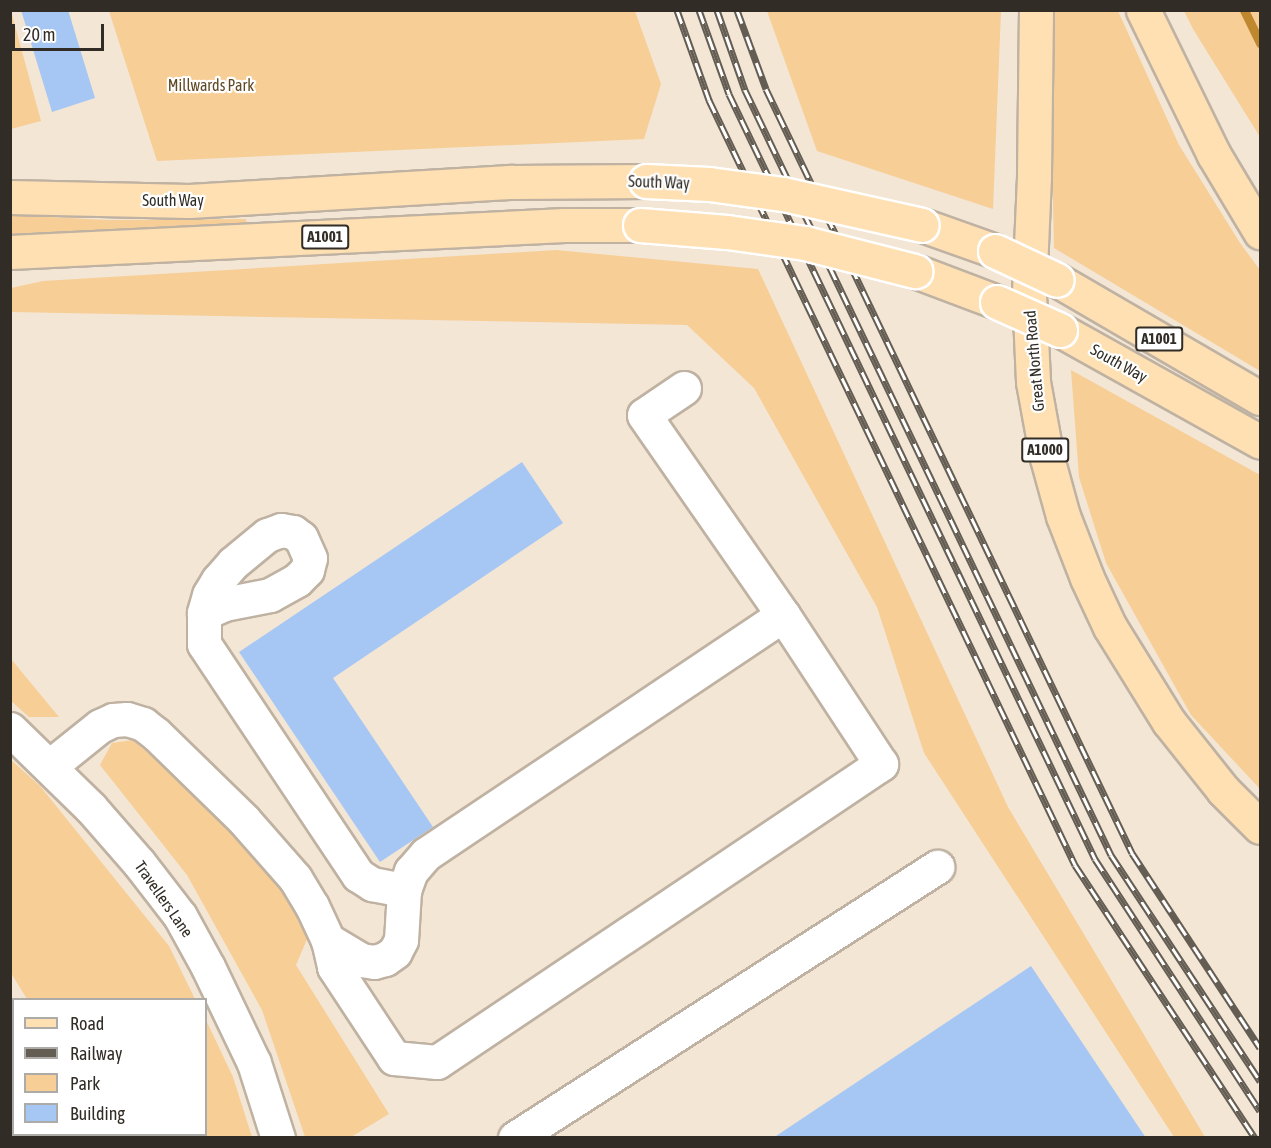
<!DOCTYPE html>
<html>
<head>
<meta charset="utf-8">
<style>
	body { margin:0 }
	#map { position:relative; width:1271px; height:1148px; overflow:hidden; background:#f3e6d5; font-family:"Asap Condensed",sans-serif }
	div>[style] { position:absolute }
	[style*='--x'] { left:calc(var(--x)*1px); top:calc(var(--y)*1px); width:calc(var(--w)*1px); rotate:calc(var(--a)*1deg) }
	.green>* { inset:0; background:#f7ce96 }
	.stream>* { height:9px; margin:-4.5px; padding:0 4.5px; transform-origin:4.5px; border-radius:4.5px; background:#bf872e }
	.building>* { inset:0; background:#a6c7f4 }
	.roads { filter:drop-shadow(2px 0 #bfb2a2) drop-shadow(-2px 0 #bfb2a2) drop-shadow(0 2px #bfb2a2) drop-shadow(0 -2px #bfb2a2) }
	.minor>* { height:33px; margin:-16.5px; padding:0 16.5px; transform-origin:16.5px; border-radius:16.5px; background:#fff }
	.major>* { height:33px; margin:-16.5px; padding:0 16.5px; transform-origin:16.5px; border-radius:16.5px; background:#ffe0b3 }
	.rail>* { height:7px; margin-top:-3.5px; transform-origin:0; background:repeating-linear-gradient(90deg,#fff 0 14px,#645d53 0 28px); box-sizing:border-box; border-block:2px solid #645d53 }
	.bridges { filter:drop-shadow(2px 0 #fff) drop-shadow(-2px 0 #fff) drop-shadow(0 2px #fff) drop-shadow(0 -2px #fff) }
	.major-bridge>* { height:33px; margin:-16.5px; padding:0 16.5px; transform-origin:16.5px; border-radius:16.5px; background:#ffe0b3 }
	span { translate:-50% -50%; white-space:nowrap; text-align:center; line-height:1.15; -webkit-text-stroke:4.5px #fff; paint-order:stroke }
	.shield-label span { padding:2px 4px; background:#fff; border:2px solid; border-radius:4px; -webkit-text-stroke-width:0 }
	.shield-label { font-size:15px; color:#312c25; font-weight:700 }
	.park-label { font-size:16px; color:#604824 }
	.street-label { font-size:16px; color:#312c25 }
	.frame { position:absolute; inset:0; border:12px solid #312c25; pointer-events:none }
	.legend { position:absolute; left:12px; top:998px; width:195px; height:138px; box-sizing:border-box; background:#fff; border:2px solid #adaba8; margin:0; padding:8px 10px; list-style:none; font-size:18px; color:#312c25 }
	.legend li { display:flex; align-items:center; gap:12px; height:30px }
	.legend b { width:30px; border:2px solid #adaba8 }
	.scale { position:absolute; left:12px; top:24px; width:92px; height:27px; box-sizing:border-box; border:3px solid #312c25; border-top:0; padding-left:8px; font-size:18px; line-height:21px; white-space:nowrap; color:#312c25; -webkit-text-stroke:4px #fff; paint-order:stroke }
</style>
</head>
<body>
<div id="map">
	<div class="green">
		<i style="clip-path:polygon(11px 11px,41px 121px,11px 129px,10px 11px)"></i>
		<i style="clip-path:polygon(109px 11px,635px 11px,661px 84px,644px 139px,157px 161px)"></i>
		<i style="clip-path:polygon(767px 11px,1001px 11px,993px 209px,817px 151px)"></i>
		<i style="clip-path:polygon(1049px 11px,1118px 11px,1179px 145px,1240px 243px,1260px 270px,1260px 371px,1054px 248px)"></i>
		<i style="clip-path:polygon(1184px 11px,1260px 11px,1260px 137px,1193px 29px)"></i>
		<i style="clip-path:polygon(10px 215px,108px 220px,246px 219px,247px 226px,11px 238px)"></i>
		<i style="clip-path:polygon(556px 250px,758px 269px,1008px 807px,1205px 1137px,1174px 1137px,924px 753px,877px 607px,754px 388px,687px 325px,11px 312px,11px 288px,43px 281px)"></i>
		<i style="clip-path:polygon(1071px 370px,1260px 475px,1260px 789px,1191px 715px,1106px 563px,1079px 477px)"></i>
		<i style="clip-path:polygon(11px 659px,59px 717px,29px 717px,11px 701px)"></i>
		<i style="clip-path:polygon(133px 740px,269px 858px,311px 930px,296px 965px,389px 1114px,351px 1137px,305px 1137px,262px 1010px,187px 875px,100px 765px,112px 743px)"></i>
		<i style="clip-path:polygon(11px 760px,40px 786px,169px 946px,195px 999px,27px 999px,11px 973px)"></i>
		<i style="clip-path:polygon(206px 1020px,233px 1077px,252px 1137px,204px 1137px)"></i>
	</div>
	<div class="stream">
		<i style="--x:1244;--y:10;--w:37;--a:64"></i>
	</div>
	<div class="building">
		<i style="clip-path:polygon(21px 10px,68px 10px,95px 98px,52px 112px)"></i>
		<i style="clip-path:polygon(522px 462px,563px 523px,333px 678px,433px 827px,380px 862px,239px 652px)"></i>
		<i style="clip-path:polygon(1031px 966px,1146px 1138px,773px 1138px)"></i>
	</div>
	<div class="roads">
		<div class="minor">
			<i style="--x:684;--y:388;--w:48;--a:146"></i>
			<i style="--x:644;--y:415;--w:244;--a:55.2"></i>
			<i style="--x:204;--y:613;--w:22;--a:-24"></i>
			<i style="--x:224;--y:604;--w:47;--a:-11.1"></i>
			<i style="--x:270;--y:595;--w:31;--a:-29"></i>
			<i style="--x:297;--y:580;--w:14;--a:-45"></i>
			<i style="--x:307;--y:570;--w:12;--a:-76"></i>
			<i style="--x:310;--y:558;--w:22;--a:-114"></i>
			<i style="--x:301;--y:538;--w:10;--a:-143"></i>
			<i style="--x:293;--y:532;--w:12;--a:-171"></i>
			<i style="--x:281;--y:530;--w:15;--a:160"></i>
			<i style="--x:267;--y:535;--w:44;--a:140.5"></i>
			<i style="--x:233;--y:563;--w:23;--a:131"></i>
			<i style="--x:218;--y:580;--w:17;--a:121"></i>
			<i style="--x:209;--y:595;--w:19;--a:106"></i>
			<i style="--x:204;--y:613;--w:31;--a:90"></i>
			<i style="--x:204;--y:644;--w:278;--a:56.3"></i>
			<i style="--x:358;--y:875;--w:17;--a:33"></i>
			<i style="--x:372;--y:884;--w:33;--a:11"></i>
			<i style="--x:10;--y:729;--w:113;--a:44.3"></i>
			<i style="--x:91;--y:808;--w:73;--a:48.9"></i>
			<i style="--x:139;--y:863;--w:67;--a:52.3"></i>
			<i style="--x:180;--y:916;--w:58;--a:61.2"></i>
			<i style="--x:208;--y:967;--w:106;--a:64.4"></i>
			<i style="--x:254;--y:1063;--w:79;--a:72.3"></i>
			<i style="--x:50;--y:766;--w:64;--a:-38.7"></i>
			<i style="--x:100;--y:726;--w:14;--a:-25"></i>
			<i style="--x:113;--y:720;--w:14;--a:-4"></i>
			<i style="--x:127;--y:719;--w:17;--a:17"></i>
			<i style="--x:143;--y:724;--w:16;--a:38"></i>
			<i style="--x:156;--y:734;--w:123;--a:44.3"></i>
			<i style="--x:244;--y:820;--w:77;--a:48.7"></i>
			<i style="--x:295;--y:878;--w:33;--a:59"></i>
			<i style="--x:312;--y:906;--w:38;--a:65"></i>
			<i style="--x:328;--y:940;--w:28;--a:77"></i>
			<i style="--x:334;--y:967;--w:109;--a:56.6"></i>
			<i style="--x:394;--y:1058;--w:43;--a:5.3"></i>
			<i style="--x:437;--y:1062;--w:535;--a:-33.87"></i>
			<i style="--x:881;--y:764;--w:178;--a:-123.3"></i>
			<i style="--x:783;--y:615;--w:430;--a:146.2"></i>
			<i style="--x:426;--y:854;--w:23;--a:131"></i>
			<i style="--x:411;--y:871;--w:20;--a:110"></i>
			<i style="--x:404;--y:890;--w:50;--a:93.4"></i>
			<i style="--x:401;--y:940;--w:13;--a:117"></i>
			<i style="--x:395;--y:952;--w:12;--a:145"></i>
			<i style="--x:385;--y:959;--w:11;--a:165"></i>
			<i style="--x:374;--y:962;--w:13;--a:-171"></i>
			<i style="--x:361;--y:960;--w:39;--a:-149"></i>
			<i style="--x:515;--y:1138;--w:502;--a:-32.71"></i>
		</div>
		<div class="major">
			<i style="--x:1036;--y:10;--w:167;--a:90.7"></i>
			<i style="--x:1034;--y:177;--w:116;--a:92.5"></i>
			<i style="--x:1029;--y:293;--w:89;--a:87.4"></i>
			<i style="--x:1033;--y:382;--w:77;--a:79.6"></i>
			<i style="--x:1047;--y:458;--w:60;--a:74.6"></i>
			<i style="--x:1063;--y:516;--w:66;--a:68.8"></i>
			<i style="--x:1087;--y:578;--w:54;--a:64.9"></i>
			<i style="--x:1110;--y:627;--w:112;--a:58.2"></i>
			<i style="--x:1169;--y:722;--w:87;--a:51.5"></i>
			<i style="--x:1223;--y:790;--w:52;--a:45"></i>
			<i style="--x:1143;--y:10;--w:161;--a:63.9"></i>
			<i style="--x:1214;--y:155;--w:90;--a:59.1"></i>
			<i style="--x:10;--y:197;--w:179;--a:1.3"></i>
			<i style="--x:189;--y:201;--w:324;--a:-3.4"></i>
			<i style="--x:512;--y:182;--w:134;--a:-0.4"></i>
			<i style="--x:922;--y:225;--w:77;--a:19.6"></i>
			<i style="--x:10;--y:252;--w:555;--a:-2.79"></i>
			<i style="--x:564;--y:225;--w:76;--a:0"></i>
			<i style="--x:915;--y:271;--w:88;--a:20.7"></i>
			<i style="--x:1057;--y:280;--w:235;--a:30.2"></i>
			<i style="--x:1060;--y:330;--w:229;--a:29.2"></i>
		</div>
	</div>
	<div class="rail">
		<i style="--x:677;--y:10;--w:96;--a:70.4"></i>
		<i style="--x:709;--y:100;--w:848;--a:64.43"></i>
		<i style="--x:1075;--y:865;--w:327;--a:56.6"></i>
		<i style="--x:699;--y:10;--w:89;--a:70.3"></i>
		<i style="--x:729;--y:94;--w:848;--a:64.43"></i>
		<i style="--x:1095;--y:859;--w:301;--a:56.8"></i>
		<i style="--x:717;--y:10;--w:85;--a:70.7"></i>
		<i style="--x:745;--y:90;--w:848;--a:64.43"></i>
		<i style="--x:1111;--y:855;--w:271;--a:56.6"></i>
		<i style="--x:737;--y:10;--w:84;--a:69.8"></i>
		<i style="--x:766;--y:89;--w:847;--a:64.4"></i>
		<i style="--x:1132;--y:853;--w:233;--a:56.7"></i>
	</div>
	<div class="bridges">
		<div class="major-bridge">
			<i style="--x:646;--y:181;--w:63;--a:2.7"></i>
			<i style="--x:709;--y:184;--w:75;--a:7.7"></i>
			<i style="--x:783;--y:194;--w:142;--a:12.6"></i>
			<i style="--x:640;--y:225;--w:87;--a:4.6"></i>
			<i style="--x:727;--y:232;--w:79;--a:8"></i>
			<i style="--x:805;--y:243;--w:114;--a:14.3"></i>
			<i style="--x:995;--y:251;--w:68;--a:25.1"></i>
			<i style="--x:997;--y:302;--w:69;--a:24"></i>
		</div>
	</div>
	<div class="shield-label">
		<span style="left:325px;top:237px">A1001</span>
		<span style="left:1159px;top:339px">A1001</span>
		<span style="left:1045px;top:450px">A1000</span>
	</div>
	<div class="park-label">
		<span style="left:211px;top:85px">Millwards Park</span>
	</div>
	<div class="street-label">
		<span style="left:659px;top:182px;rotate:2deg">South Way</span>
		<span style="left:173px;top:200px">South Way</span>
		<span style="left:1034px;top:361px;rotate:-95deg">Great North Road</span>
		<span style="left:1119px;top:363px;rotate:29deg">South Way</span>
		<span style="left:164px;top:899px;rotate:55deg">Travellers Lane</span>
	</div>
	<div class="frame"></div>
	<ul class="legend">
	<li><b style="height:8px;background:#ffe0b3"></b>Road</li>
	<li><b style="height:8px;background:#645d53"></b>Railway</li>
	<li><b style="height:16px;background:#f7ce96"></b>Park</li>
	<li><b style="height:16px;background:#a6c7f4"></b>Building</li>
	</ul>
	<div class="scale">20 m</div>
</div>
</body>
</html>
